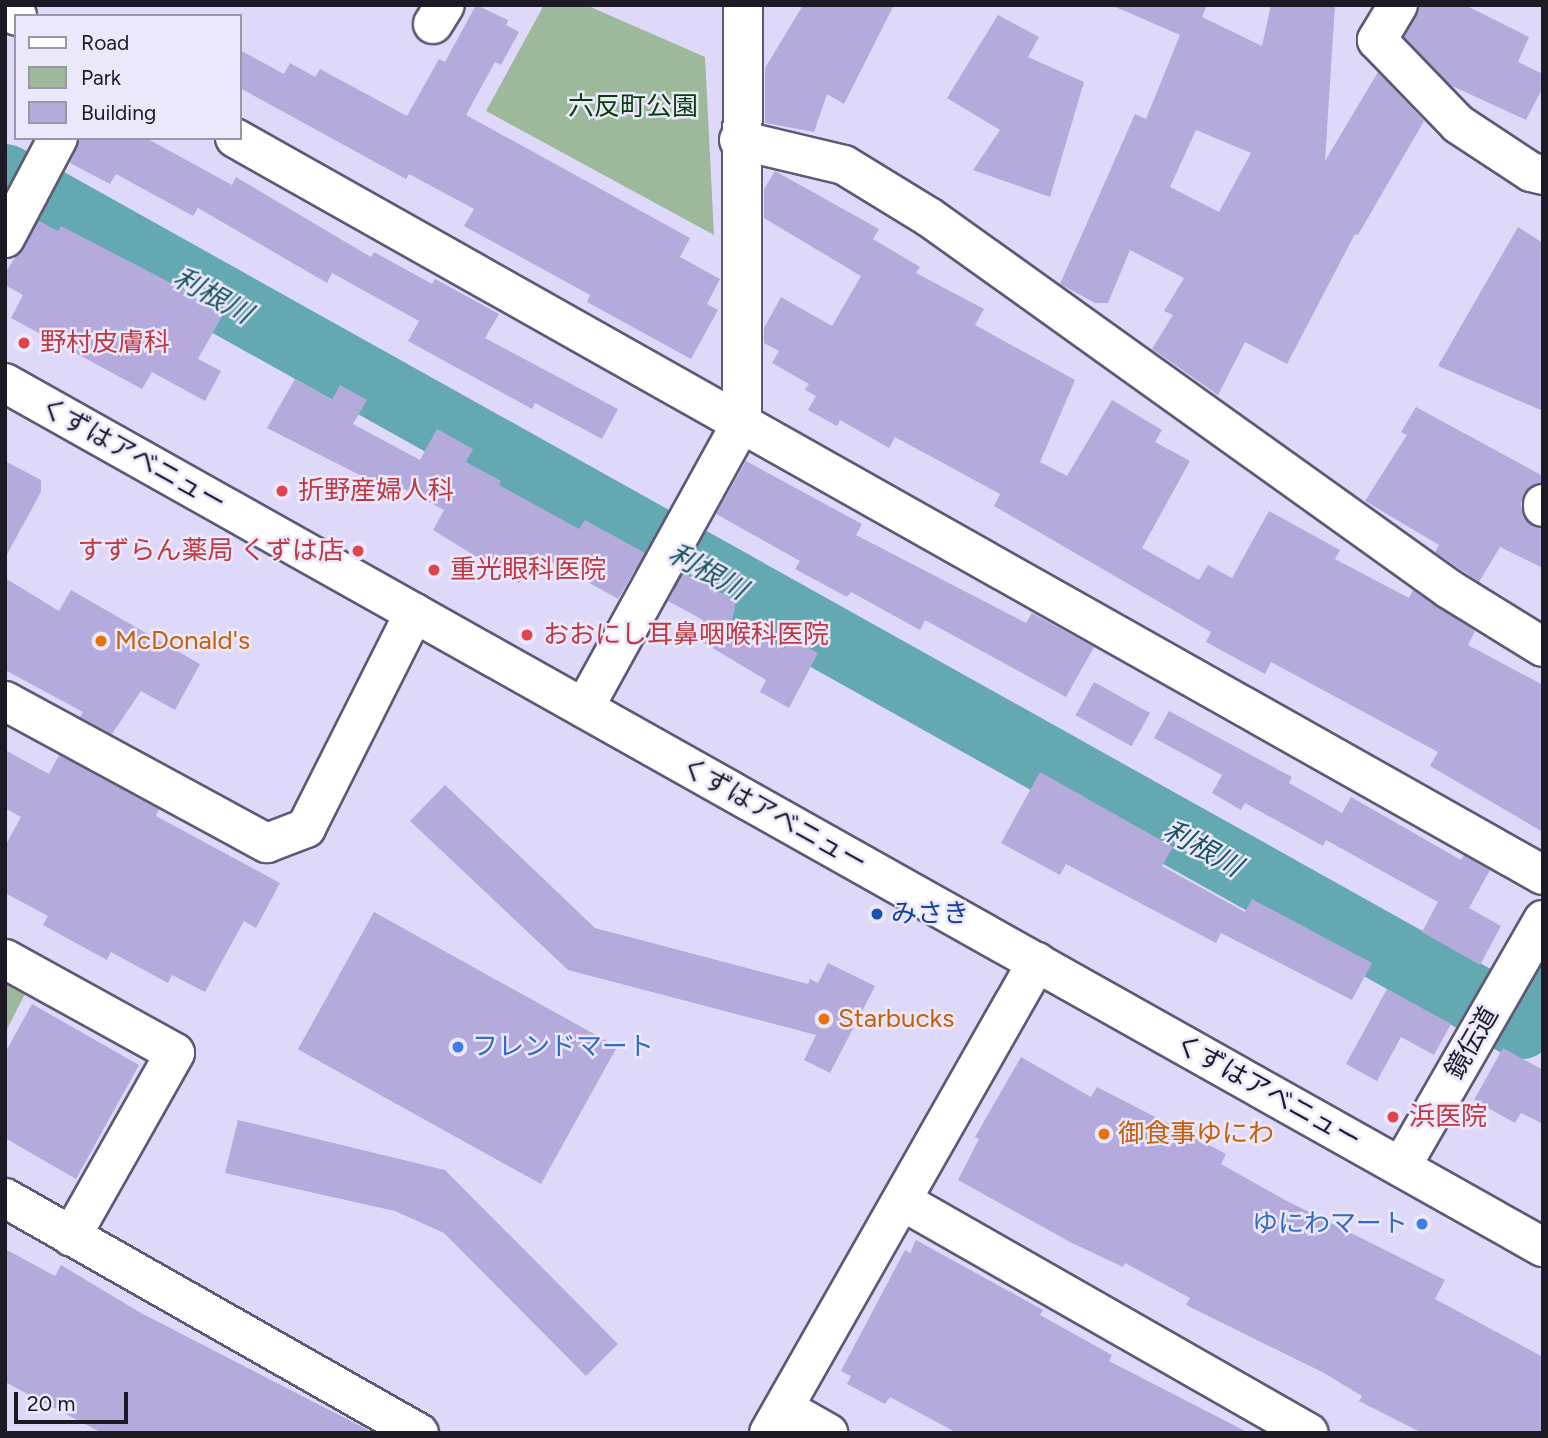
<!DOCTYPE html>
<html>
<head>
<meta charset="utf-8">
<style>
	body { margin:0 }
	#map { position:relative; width:1548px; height:1438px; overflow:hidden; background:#dfd9f9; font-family:Figtree,"Noto Sans JP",sans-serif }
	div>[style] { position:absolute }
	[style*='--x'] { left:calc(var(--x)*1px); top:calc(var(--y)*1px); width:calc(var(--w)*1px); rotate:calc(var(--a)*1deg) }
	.green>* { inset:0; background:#9eb89b }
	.river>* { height:68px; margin:-34px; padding:0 34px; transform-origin:34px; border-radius:34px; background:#64a8b2 }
	.building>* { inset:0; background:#b4aadb; transform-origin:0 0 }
	.roads { filter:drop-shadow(2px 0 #5f5975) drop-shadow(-2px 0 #5f5975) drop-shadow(0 2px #5f5975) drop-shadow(0 -2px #5f5975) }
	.minor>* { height:38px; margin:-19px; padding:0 19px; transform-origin:19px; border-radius:19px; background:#fff }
	.dots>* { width:19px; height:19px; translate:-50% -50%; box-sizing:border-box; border:4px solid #ece8fc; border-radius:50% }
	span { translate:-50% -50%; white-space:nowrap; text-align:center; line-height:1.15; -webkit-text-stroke:5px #ece8fc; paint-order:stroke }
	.park-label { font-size:26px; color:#063e07 }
	.health-label { font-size:26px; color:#be3a42 }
	.left { translate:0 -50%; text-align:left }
	.right { translate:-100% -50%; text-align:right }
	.street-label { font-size:26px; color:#1d1a26 }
	.food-label { font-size:26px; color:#c56008 }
	.transit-label { font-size:26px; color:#164399 }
	.shop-label { font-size:26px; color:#366cbe }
	.water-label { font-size:28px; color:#1a545c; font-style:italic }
	.frame { position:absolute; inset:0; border:7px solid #1d1a26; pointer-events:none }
	.legend { position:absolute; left:14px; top:14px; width:228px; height:126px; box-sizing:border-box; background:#ece8fc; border:2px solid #9996a6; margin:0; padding:9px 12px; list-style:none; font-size:21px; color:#1d1a26 }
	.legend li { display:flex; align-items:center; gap:14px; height:35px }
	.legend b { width:35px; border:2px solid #9996a6 }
	.scale { position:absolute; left:14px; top:1392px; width:114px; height:32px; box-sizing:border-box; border:4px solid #1d1a26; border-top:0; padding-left:9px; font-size:21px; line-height:24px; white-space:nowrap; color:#1d1a26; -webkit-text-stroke:5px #ece8fc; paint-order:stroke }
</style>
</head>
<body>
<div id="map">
	<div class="green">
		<i style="clip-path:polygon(544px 5px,586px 5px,705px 57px,714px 235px,486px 111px)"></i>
		<i style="clip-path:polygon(5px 973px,29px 986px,5px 1033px)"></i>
	</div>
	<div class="river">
		<i style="--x:5;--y:178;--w:1737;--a:29.19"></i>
		<i style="--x:1521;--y:1025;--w:43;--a:-59.3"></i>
	</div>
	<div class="building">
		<i style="clip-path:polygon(476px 5px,508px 20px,506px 25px,519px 32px,501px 65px,495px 62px,466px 115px,690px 238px,680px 257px,720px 279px,707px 304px,718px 310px,691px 359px,587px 302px,590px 295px,464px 226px,474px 209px,409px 174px,406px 179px,240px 88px,240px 50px,284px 74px,290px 63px,315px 77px,320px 69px,407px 116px,439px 59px,445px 62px)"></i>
		<i style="clip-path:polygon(803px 5px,894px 5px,844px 104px,827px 94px,814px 132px,765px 123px,765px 68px)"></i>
		<i style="clip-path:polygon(evenodd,1111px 5px,1207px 5px,1202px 17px,1262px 46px,1271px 5px,1335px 5px,1325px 161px,1378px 72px,1424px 121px,1358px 235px,1355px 234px,1287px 364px,1245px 342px,1218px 395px,1152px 349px,1173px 315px,1164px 311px,1184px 278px,1130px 250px,1108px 303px,1095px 303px,1060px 284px,1135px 114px,1146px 119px,1180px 35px,1111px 5px,1196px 130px,1251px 153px,1219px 212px,1170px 187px,1196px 130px)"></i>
		<i style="clip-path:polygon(1420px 5px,1465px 5px,1529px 37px,1518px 62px,1543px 74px,1543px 87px,1526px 120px,1450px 85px,1404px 37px)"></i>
		<i style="clip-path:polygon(998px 15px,1039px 37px,1028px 57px,1084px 82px,1050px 197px,973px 170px,1000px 130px,947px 98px)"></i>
		<i style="clip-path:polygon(80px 138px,146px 138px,232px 185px,236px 177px,371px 257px,374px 252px,432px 284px,435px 279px,499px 314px,485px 338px,618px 409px,602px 439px,535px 403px,532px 409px,408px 341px,419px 321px,332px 273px,327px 283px,198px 208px,193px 216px,116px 174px,110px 184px,70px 163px)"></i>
		<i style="clip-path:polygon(775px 171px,879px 229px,873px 239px,920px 267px,916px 273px,984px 309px,975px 325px,1075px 380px,1040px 462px,1067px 476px,1112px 400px,1162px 430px,1155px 442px,1190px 461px,1142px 548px,1199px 580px,1208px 565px,1232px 578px,1269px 511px,1340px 550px,1335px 559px,1409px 598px,1413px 590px,1475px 631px,1468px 645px,1543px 685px,1543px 832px,1430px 766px,1438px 752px,1271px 662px,1265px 674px,1206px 642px,1211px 632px,994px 506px,1000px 494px,895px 437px,889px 448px,840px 420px,837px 426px,808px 410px,816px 396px,805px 390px,809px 384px,772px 363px,779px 351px,764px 343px,764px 328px,781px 297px,832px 326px,861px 276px,764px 218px,764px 189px)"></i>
		<i style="clip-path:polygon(39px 221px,58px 231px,61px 226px,225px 311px,198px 359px,221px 371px,205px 401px,152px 372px,142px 389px,11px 318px,23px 295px,5px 285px,5px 273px)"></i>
		<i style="clip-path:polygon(1518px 227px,1543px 243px,1543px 411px,1438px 366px)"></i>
		<i style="clip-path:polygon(295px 379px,332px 400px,340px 385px,367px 400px,353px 424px,420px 460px,437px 429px,473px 449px,466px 462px,501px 481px,499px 485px,579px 529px,585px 520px,645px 553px,618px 599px,536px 553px,519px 583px,433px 530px,444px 510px,393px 483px,389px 490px,267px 428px)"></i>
		<i style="clip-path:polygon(1416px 407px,1543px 476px,1543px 482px,1524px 493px,1521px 504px,1524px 518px,1543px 529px,1543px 568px,1500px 547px,1479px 582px,1435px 552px,1439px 545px,1365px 501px,1407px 435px,1401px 432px)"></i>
		<i style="clip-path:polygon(5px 461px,41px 480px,41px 492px,5px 558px)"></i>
		<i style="clip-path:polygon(746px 461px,862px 524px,856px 535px,1026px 623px,1032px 613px,1094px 647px,1066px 697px,925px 620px,920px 630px,851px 592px,847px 597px,795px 569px,800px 561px,716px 514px)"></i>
		<i style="clip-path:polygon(684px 573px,736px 601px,732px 621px,784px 649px,790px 637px,818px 653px,789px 708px,760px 692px,766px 680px,694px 637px,703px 620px,668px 601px)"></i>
		<i style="clip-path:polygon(5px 578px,59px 611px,71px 590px,200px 664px,175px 710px,141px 691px,112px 734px,80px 717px,83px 712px,5px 670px)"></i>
		<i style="left:1094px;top:682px;width:64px;height:38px;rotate:29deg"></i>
		<i style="clip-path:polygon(1169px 711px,1292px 777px,1289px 783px,1342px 813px,1351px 797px,1461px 860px,1464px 855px,1490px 870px,1469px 908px,1501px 926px,1480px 965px,1422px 932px,1438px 902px,1326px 840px,1323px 846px,1245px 803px,1241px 810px,1212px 793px,1222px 775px,1154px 738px)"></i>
		<i style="clip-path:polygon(5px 750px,49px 774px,59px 755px,159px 809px,156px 816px,280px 883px,256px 928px,244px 921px,205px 992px,172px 975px,168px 983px,111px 952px,107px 960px,43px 925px,48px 916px,5px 893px,5px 846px,21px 817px,5px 808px)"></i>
		<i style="clip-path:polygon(1040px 772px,1173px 847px,1162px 866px,1245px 912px,1252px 899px,1372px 963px,1352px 1000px,1221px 933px,1216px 943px,1066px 864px,1060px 875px,1001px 843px)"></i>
		<i style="clip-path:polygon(445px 785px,595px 928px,808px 984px,810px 979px,818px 983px,828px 963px,875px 986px,830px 1073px,804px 1060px,816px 1035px,568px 970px,410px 821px)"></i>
		<i style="left:374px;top:912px;width:278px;height:157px;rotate:29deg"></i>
		<i style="clip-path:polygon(1387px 989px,1451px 1024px,1434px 1055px,1401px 1037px,1377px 1081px,1346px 1064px)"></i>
		<i style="clip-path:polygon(32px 1004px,139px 1065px,76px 1179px,5px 1138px,5px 1053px)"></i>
		<i style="clip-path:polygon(1503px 1048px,1543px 1070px,1543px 1124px,1521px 1113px,1515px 1123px,1474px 1100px)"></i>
		<i style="clip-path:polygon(1021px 1057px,1091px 1097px,1097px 1087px,1169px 1124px,1226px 1154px,1221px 1164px,1285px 1200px,1445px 1280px,1435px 1299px,1543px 1357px,1543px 1433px,1422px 1433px,1359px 1401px,1362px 1396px,1324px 1373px,1186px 1305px,1190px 1298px,1125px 1263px,1123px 1267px,1070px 1242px,958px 1180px,979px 1139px,975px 1137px)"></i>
		<i style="clip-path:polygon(238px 1120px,445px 1170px,618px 1344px,586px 1376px,444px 1233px,395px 1211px,225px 1173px)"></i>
		<i style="clip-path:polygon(916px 1240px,1043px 1310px,1040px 1315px,1112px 1355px,1109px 1361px,1249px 1433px,957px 1433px,890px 1397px,885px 1404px,847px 1384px,851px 1376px,841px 1371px,905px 1250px,910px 1253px)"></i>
		<i style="clip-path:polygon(5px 1249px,55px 1276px,61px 1265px,141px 1313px,374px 1433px,102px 1433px,5px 1382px)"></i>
	</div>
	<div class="roads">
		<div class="minor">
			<i style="--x:1398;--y:5;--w:41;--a:121"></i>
			<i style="--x:1377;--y:40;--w:117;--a:46"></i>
			<i style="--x:1458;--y:124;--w:87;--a:33.3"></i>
			<i style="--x:1531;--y:172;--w:12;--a:14"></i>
			<i style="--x:5;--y:9;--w:14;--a:30"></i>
			<i style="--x:433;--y:24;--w:22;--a:-58"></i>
			<i style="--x:235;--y:138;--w:1501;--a:29.4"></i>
			<i style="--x:739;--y:140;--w:108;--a:13.4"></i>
			<i style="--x:844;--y:165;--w:100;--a:31.5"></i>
			<i style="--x:929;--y:217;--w:639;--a:35.58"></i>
			<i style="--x:1449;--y:589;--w:110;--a:31.7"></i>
			<i style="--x:5;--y:238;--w:113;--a:-62.1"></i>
			<i style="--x:5;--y:383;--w:1764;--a:29.33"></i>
			<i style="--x:1543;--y:504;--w:3;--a:90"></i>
			<i style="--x:5;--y:701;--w:298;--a:28.5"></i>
			<i style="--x:267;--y:843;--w:42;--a:-21"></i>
			<i style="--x:306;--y:828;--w:241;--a:-63.3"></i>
			<i style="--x:584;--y:708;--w:327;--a:-61.1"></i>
			<i style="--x:742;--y:422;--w:417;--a:-89.9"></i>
			<i style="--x:5;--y:959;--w:194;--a:28.9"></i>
			<i style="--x:175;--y:1053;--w:211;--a:119.5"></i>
			<i style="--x:1401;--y:1167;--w:285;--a:-60.1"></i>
			<i style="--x:5;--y:1198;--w:476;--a:29.6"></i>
			<i style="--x:902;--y:1201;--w:468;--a:29.7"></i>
			<i style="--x:784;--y:1408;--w:51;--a:29.6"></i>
			<i style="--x:769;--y:1433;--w:542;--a:-60.36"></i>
		</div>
	</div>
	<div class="dots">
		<i style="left:24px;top:343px;background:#e0444e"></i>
		<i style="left:282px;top:491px;background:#e0444e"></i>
		<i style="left:358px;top:551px;background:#e0444e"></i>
		<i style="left:434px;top:570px;background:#e0444e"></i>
		<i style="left:527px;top:635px;background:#e0444e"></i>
		<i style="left:101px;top:641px;background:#e8710a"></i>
		<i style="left:877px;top:914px;background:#1a4fb4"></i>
		<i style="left:824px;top:1019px;background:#e8710a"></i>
		<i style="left:458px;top:1047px;background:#3f7fe0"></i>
		<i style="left:1393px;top:1117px;background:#e0444e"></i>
		<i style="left:1104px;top:1134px;background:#e8710a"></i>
		<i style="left:1422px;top:1224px;background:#3f7fe0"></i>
	</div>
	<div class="park-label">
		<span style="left:633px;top:107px">六反町公園</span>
	</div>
	<div class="health-label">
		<span class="left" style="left:40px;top:343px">野村皮膚科</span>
		<span class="left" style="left:298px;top:491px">折野産婦人科</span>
		<span class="right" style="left:344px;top:551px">すずらん薬局 くずは店</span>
		<span class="left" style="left:450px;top:570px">重光眼科医院</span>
		<span class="left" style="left:543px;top:635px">おおにし耳鼻咽喉科医院</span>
		<span class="left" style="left:1409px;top:1117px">浜医院</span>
	</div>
	<div class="street-label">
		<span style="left:133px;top:455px;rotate:29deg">くずはアベニュー</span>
		<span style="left:774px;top:815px;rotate:29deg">くずはアベニュー</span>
		<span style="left:1472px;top:1043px;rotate:-60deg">鏡伝道</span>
		<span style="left:1268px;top:1092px;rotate:29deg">くずはアベニュー</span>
	</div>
	<div class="food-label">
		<span class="left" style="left:115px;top:641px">McDonald's</span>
		<span class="left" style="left:838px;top:1019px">Starbucks</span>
		<span class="left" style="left:1118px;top:1134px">御食事ゆにわ</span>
	</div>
	<div class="transit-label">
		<span class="left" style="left:891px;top:914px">みさき</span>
	</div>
	<div class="shop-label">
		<span class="left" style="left:472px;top:1047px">フレンドマート</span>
		<span class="right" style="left:1408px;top:1224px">ゆにわマート</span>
	</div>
	<div class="water-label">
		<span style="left:213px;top:295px;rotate:29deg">利根川</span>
		<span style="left:708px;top:571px;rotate:29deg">利根川</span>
		<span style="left:1203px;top:848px;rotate:29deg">利根川</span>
	</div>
	<div class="frame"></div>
	<ul class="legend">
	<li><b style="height:9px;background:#fff"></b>Road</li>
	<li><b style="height:19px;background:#9eb89b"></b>Park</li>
	<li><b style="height:19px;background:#b4aadb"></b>Building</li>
	</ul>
	<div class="scale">20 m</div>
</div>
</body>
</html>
